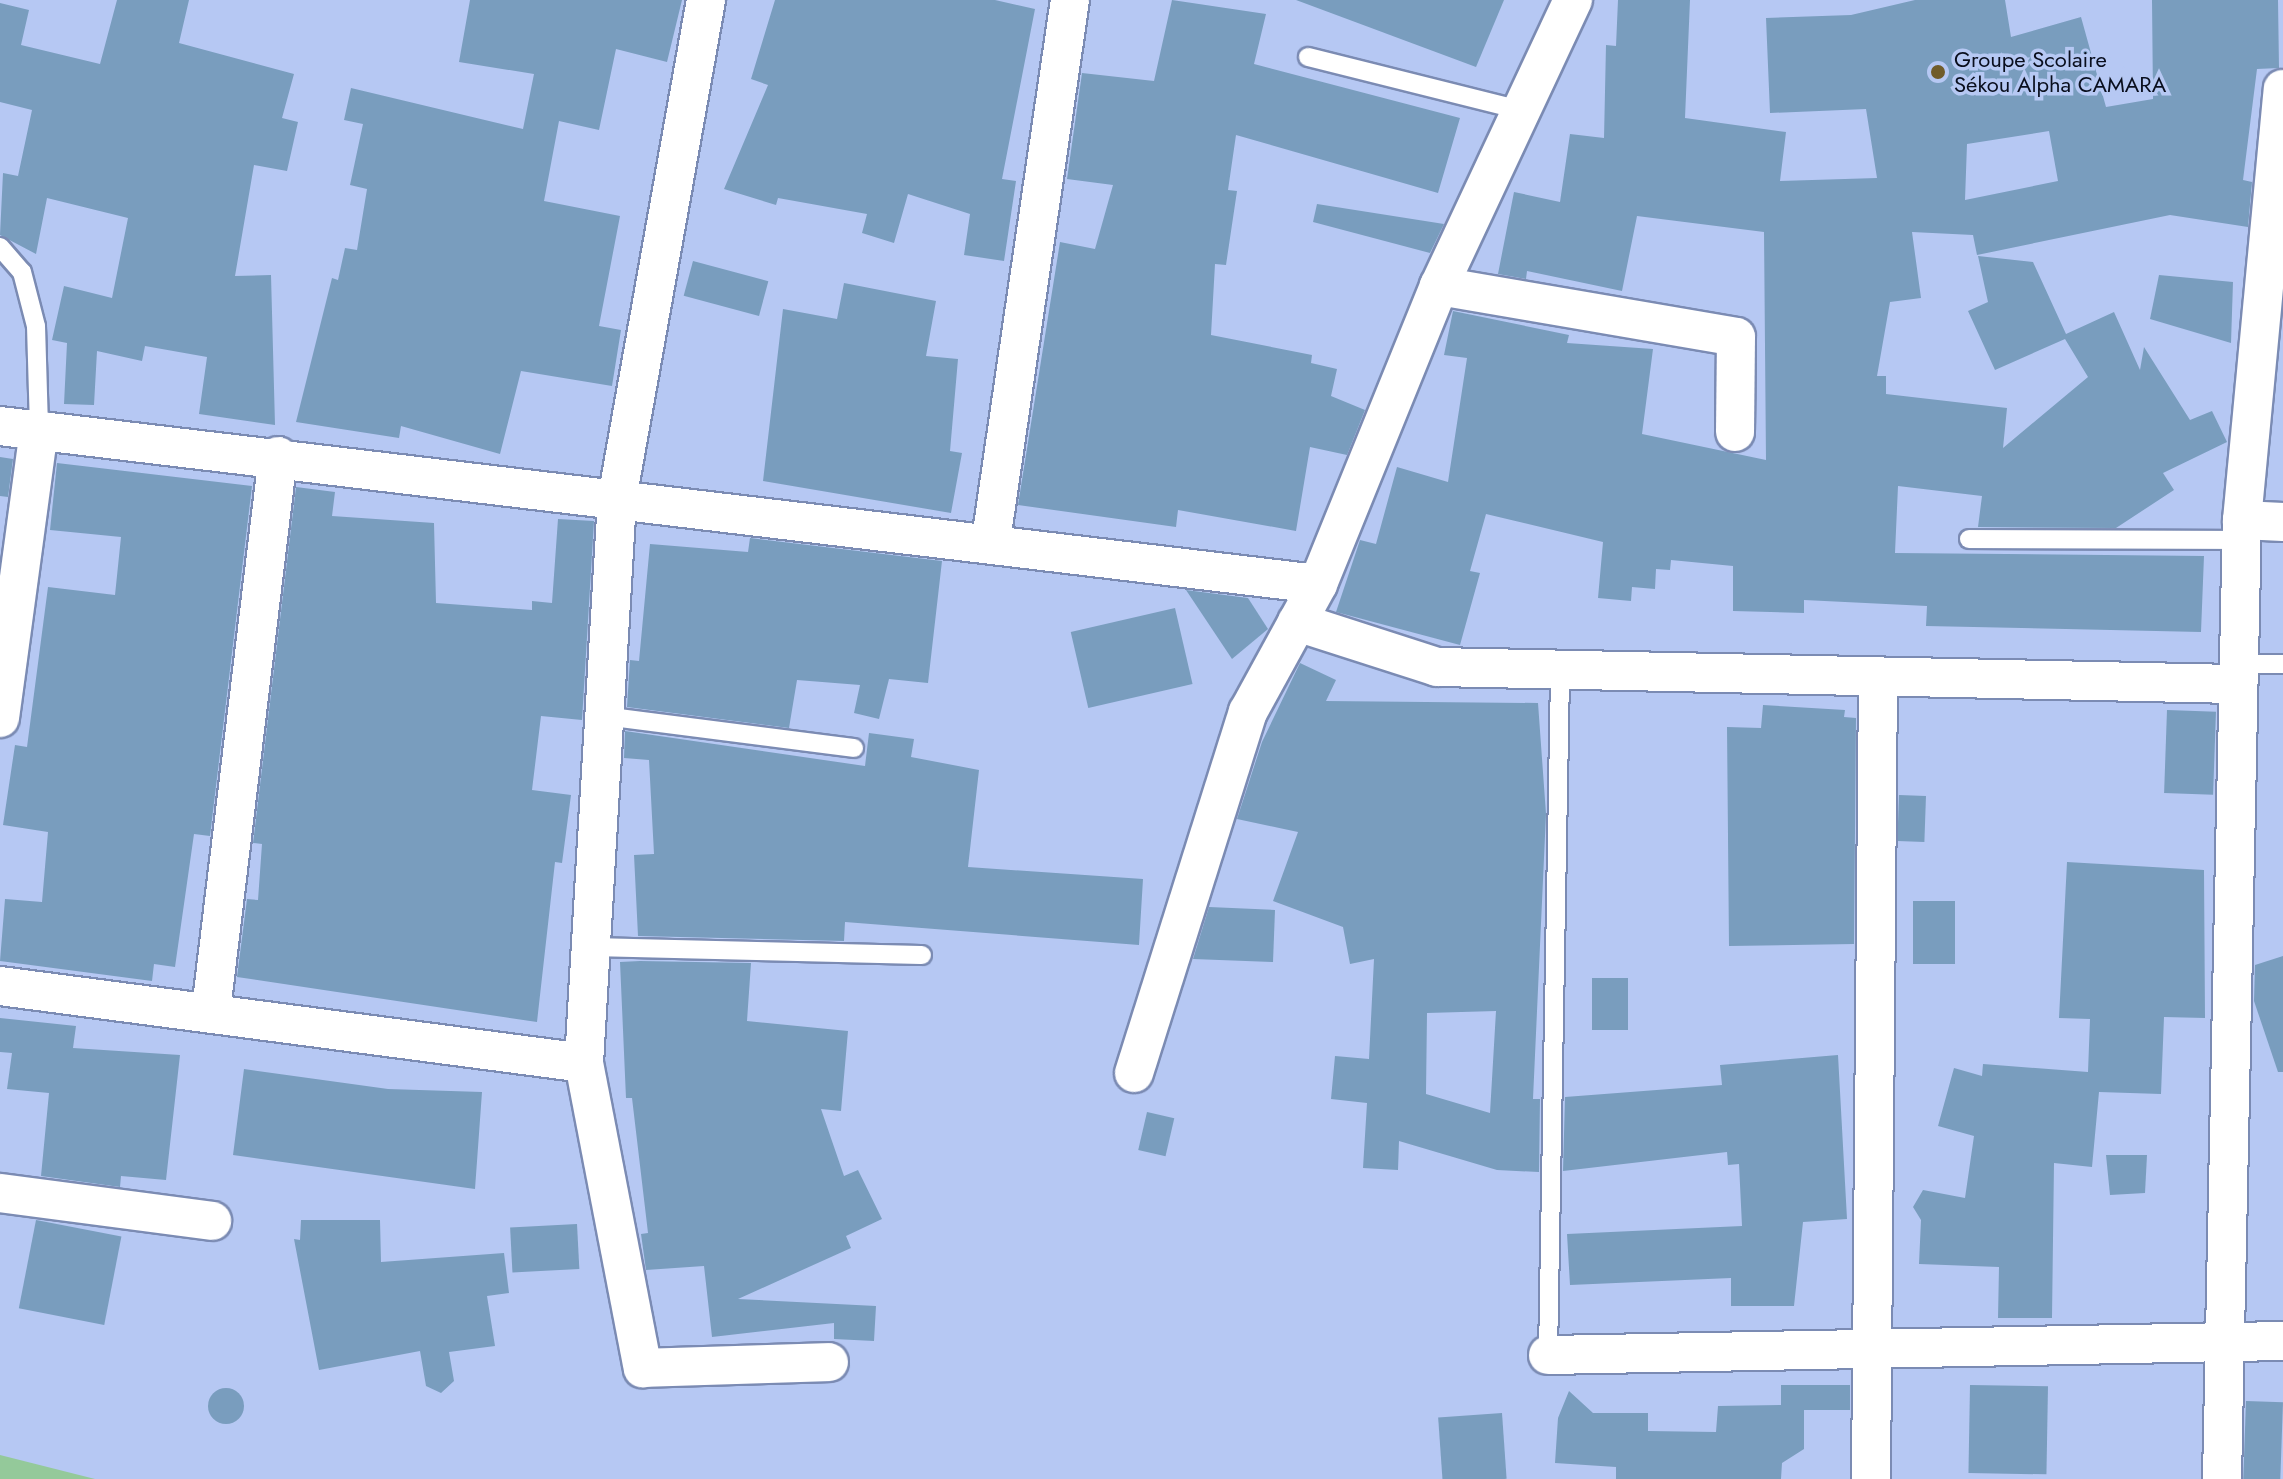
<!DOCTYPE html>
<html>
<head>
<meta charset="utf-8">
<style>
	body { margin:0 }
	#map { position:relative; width:2283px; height:1479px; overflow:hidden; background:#b6c8f3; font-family:Jost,sans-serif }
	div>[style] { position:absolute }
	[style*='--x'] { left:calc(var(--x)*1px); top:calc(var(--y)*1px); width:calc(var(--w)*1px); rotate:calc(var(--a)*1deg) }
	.green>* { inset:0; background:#94c99a }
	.building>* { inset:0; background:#799dbe; transform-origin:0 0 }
	.round { border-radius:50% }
	.roads { filter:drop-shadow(2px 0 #7b8bb3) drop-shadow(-2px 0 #7b8bb3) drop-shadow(0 2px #7b8bb3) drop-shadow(0 -2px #7b8bb3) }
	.lane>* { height:18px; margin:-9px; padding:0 9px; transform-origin:9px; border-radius:9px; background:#fff }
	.street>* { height:38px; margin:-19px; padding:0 19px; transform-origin:19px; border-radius:19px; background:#fff }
	.dots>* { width:22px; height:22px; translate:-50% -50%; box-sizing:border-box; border:4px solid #b6c8f3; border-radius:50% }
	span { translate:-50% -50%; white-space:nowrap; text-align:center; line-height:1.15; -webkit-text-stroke:7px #b6c8f3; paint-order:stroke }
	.poi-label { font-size:22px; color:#090e1d }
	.left { translate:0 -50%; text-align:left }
</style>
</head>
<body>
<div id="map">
	<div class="green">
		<i style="clip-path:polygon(0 1455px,95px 1479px,0 1479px)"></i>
	</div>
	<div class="building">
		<i style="clip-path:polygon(117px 0,189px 0,179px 43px,294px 74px,282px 118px,298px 122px,287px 171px,254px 165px,235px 276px,271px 275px,275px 425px,199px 414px,207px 357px,145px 346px,142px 361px,97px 351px,94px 405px,64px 404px,67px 343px,52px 340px,64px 286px,112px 298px,128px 218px,47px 198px,36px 254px,0 235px,3px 173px,18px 176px,32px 110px,0 102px,0 3px,29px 10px,21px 45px,100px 64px)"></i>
		<i style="clip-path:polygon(470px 0,682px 0,667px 62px,616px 49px,599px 130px,559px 121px,544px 201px,620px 216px,599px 326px,621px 330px,612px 386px,521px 371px,500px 454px,401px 426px,399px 438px,296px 422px,332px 278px,338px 280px,345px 248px,357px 250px,367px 189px,350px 185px,363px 124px,344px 120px,351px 88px,523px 129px,534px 74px,459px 62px)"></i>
		<i style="clip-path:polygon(775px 0,995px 0,1035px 9px,1002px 179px,1016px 181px,1004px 261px,964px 255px,970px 214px,908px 194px,894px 243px,862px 233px,867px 214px,778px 198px,776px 205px,724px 189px,768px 85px,751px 79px)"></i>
		<i style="clip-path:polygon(1172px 0,1266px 14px,1254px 64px,1460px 118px,1438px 193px,1236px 135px,1228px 190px,1237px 191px,1226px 265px,1215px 264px,1211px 335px,1312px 355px,1311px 363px,1337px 369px,1331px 396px,1365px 410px,1347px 455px,1310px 447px,1296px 531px,1178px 510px,1176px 527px,1018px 505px,1060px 242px,1095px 249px,1113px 185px,1067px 179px,1082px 73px,1154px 81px)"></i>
		<i style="clip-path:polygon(1296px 0,1504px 0,1476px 67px)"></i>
		<i style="clip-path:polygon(evenodd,1618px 0,1690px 0,1685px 118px,1786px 132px,1780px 181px,1877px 178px,1866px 109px,1770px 113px,1766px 18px,1851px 15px,1915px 0,2005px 0,2011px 37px,2081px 17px,2106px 107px,2153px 99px,2152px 0,2278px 0,2279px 68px,2257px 69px,2243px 180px,2252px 182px,2248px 227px,2170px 215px,1977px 255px,1973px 235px,1912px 232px,1921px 298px,1890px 302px,1877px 376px,1886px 376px,1886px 394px,2007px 408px,2003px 448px,2088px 377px,2065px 339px,1995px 370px,1968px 311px,1988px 302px,1978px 256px,2033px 262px,2066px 334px,2114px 312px,2140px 370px,2144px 347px,2190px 420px,2212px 411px,2227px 442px,2163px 473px,2174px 490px,2116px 528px,1978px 527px,1982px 496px,1898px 486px,1895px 553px,2204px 556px,2201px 632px,1926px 626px,1927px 606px,1804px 600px,1804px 613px,1733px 611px,1733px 566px,1671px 560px,1670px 570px,1656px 569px,1655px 589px,1632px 587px,1631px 601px,1598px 598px,1603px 542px,1486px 514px,1470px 571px,1480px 573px,1460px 645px,1336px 612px,1360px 540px,1376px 544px,1397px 467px,1448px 482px,1467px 358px,1444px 355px,1453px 311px,1569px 335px,1567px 343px,1653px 349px,1642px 434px,1766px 460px,1764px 232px,1637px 216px,1622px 291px,1527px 271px,1526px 279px,1498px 274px,1514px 192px,1560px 202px,1570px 134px,1604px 138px,1606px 45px,1616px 46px,1618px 0,2049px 131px,2058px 181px,1965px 200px,1967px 144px,2049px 131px)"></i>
		<i style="clip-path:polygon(1317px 204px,1444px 224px,1430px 253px,1313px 222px)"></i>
		<i style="left:693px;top:261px;width:78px;height:36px;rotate:15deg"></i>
		<i style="clip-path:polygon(2159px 275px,2233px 282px,2231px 343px,2150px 319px)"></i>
		<i style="clip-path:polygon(844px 283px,936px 301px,926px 356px,958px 359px,950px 451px,962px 453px,951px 513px,763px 481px,783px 309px,837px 319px)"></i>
		<i style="clip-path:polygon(0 457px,13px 459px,8px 497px,0 496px)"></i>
		<i style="clip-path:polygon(57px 463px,252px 486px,210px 836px,194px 834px,175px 967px,154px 964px,152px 981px,0 961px,5px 899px,42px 902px,48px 832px,3px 825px,15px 745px,27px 747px,48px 587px,115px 595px,121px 537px,50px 530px)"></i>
		<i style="clip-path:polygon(296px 487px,335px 492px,332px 516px,434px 523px,436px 603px,532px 610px,532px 601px,552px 603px,558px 519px,594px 521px,582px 720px,541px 716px,532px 790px,571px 795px,562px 863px,555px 862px,537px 1022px,237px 977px,247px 899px,258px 900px,262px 844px,253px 843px)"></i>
		<i style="clip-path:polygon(750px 538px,942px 561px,928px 683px,889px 679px,879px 719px,854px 713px,860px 685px,797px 680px,789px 728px,627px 707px,630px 660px,639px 661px,650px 544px,748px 552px)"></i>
		<i style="clip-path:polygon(1186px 590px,1248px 598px,1268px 629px,1232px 659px)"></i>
		<i style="left:1175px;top:608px;width:78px;height:107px;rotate:77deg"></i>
		<i style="clip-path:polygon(evenodd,1300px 663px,1336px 680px,1326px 701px,1538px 703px,1546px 814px,1533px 1099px,1540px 1099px,1539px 1172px,1497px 1170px,1399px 1141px,1398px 1170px,1363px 1168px,1367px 1103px,1331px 1099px,1335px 1056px,1369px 1059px,1374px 959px,1350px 964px,1343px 927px,1273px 901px,1298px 832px,1237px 819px,1262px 742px,1300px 663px,1496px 1011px,1490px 1113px,1426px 1094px,1427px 1013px,1496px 1011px)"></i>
		<i style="clip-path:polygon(1763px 705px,1845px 710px,1844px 717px,1856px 718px,1854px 944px,1729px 946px,1727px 727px,1761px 728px)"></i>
		<i style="left:2167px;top:710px;width:49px;height:83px;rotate:2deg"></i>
		<i style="clip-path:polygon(625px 731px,865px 766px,869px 733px,914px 739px,911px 757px,979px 770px,968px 867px,1143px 879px,1139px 945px,845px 922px,844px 941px,638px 936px,634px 855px,654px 854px,649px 760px,624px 758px)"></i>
		<i style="left:1899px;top:795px;width:27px;height:46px;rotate:2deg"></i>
		<i style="clip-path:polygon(2067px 862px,2204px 870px,2205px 1018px,2164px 1017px,2161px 1094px,2099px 1092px,2092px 1167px,2054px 1163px,2052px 1318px,1998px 1318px,1999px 1267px,1919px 1264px,1921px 1220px,1913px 1207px,1923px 1190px,1965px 1198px,1974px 1136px,1938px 1126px,1954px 1068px,1982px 1076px,1983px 1064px,2088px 1072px,2090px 1019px,2059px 1018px)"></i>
		<i style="left:1913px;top:901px;width:42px;height:63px"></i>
		<i style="clip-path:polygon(1209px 907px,1275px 910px,1273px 962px,1193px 959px)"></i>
		<i style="clip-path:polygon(2283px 956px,2283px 1072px,2278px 1072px,2254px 1001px,2255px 965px)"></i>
		<i style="clip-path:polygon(640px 961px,751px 963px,747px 1021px,848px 1031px,841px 1111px,821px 1109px,844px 1176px,858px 1170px,882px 1219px,846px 1236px,851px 1248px,738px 1299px,876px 1306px,874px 1341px,834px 1339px,834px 1323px,712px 1337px,704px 1266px,646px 1270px,641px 1234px,648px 1233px,632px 1098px,626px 1098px,620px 962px)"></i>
		<i style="left:1592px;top:978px;width:36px;height:52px"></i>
		<i style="clip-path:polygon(0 1018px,76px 1026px,73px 1048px,180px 1055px,166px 1180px,121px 1176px,120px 1187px,41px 1176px,49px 1093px,7px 1089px,12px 1053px,0 1052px)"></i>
		<i style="clip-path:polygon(1838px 1055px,1847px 1219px,1803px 1222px,1794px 1306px,1731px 1306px,1731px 1278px,1570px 1285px,1567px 1234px,1742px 1226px,1739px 1164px,1728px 1165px,1727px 1152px,1563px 1171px,1565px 1097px,1722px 1085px,1720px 1065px)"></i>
		<i style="clip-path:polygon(244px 1069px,388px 1089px,482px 1092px,475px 1189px,233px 1155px)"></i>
		<i style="left:1147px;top:1112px;width:28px;height:39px;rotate:13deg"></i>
		<i style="clip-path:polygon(2106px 1155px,2147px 1155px,2145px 1193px,2110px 1195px)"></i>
		<i style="left:36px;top:1220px;width:87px;height:90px;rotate:11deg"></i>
		<i style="clip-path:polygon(301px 1220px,380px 1220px,381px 1262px,504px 1253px,509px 1293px,487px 1296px,495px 1346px,449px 1352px,454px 1381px,441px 1393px,426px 1386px,420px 1351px,319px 1370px,294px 1239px,300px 1240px)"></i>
		<i style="left:577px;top:1224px;width:45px;height:67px;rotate:87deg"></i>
		<i style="clip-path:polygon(1781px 1385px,1850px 1385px,1850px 1410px,1804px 1410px,1804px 1449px,1782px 1463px,1781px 1479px,1616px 1479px,1616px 1467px,1555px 1463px,1558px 1418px,1569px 1391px,1593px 1413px,1648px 1413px,1648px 1431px,1716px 1432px,1718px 1406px,1781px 1405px)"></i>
		<i style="left:1970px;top:1385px;width:78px;height:88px;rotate:1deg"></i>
		<i class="round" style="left:208px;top:1388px;width:36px;height:36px"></i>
		<i style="left:2246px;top:1401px;width:37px;height:78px;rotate:2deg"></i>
		<i style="left:1502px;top:1413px;width:66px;height:64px;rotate:86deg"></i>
	</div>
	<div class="roads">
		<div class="lane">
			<i style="--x:1308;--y:57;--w:219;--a:14"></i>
			<i style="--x:0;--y:247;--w:33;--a:49"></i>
			<i style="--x:22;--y:272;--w:56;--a:75.5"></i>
			<i style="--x:36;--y:326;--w:104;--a:88.3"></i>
			<i style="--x:1969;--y:539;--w:272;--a:0.2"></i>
			<i style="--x:2236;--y:664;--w:47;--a:0"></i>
			<i style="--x:604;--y:716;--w:252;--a:7.3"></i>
			<i style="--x:591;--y:947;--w:331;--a:1.4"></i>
			<i style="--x:1548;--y:1355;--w:683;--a:-88.99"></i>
		</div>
		<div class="street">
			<i style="--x:706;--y:0;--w:507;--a:100.11"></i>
			<i style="--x:617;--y:499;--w:565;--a:93.35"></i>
			<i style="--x:584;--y:1063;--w:311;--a:79.1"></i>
			<i style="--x:643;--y:1368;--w:186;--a:-1.8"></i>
			<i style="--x:1439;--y:286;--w:301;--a:9.7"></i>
			<i style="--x:1736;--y:337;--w:95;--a:90.6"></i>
			<i style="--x:0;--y:426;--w:1327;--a:6.84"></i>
			<i style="--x:2242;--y:520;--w:41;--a:2.8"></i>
			<i style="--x:991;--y:540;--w:546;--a:-81.68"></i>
			<i style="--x:1297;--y:622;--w:147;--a:17.8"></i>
			<i style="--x:1437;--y:667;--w:798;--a:1.22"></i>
			<i style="--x:0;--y:718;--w:291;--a:-82.3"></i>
			<i style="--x:0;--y:986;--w:589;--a:7.51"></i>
			<i style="--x:211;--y:1010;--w:558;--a:-83.1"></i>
			<i style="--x:1134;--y:1073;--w:379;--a:-72.5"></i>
			<i style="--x:1248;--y:712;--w:146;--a:-61.3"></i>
			<i style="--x:1318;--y:584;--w:322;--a:-67.9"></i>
			<i style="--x:1439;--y:286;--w:316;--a:-64.9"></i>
			<i style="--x:0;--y:1193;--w:214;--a:7.5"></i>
			<i style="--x:1548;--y:1355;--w:735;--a:-1.09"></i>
			<i style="--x:1871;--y:1479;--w:797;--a:-89.5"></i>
			<i style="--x:2222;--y:1479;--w:959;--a:-88.81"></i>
			<i style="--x:2242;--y:520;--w:433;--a:-84.6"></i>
		</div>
	</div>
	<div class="dots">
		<i style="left:1938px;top:72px;background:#705c2b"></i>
	</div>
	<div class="poi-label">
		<span class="left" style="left:1954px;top:72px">Groupe Scolaire<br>Sékou Alpha CAMARA</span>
	</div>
</div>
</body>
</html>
